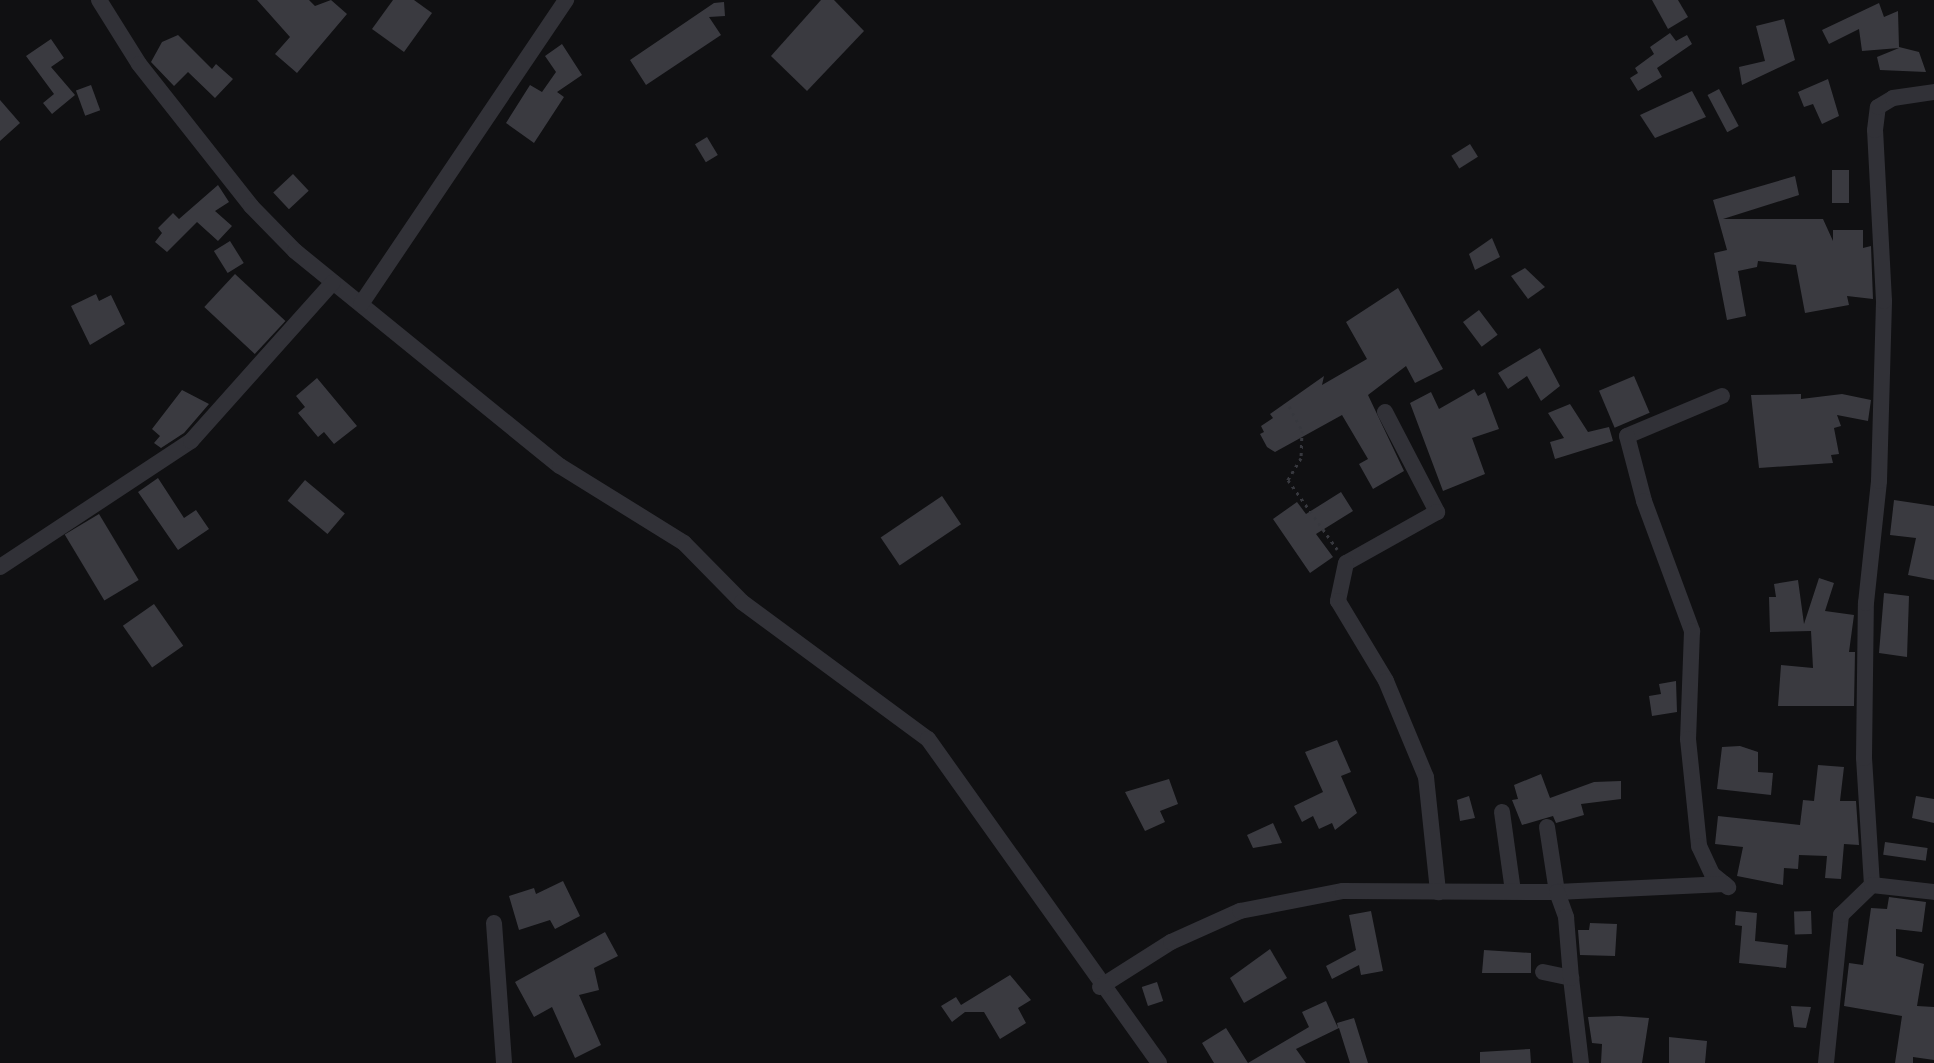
<!DOCTYPE html>
<html>
<head>
<meta charset="utf-8">
<style>
	body { margin:0 }
	#map { position:relative; width:1934px; height:1063px; overflow:hidden; background:#101012; font-family:"Titillium Web",sans-serif }
	div>[style] { position:absolute }
	[style*='--x'] { left:calc(var(--x)*1px); top:calc(var(--y)*1px); width:calc(var(--w)*1px); rotate:calc(var(--a)*1deg) }
	.building>* { inset:0; background:#3a3a40; transform-origin:0 0 }
	.path>* { height:3px; margin-top:-1.5px; transform-origin:0; background:repeating-linear-gradient(90deg,#37383e 0 3px,transparent 0 7.5px) }
	.minor>* { height:16px; margin:-8px; padding:0 8px; transform-origin:8px; border-radius:8px; background:#313137 }
	span { translate:-50% -50%; white-space:nowrap; text-align:center; line-height:1.15; -webkit-text-stroke:4.5px #0b0b0c; paint-order:stroke }
</style>
</head>
<body>
<div id="map">
	<div class="building">
		<i style="clip-path:polygon(257px 0,309px 0,315px 6px,331px 0,347px 14px,297px 73px,275px 54px,290px 37px)"></i>
		<i style="clip-path:polygon(393px 0,414px 0,432px 13px,404px 52px,372px 29px)"></i>
		<i style="clip-path:polygon(821px 0,834px 0,864px 31px,807px 91px,771px 56px)"></i>
		<i style="clip-path:polygon(1652px 0,1678px 0,1688px 17px,1668px 29px)"></i>
		<i style="clip-path:polygon(724px 2px,725px 16px,709px 17px,721px 35px,646px 85px,630px 60px,714px 3px)"></i>
		<i style="clip-path:polygon(1879px 3px,1884px 17px,1898px 11px,1899px 47px,1919px 52px,1926px 72px,1880px 70px,1877px 57px,1899px 48px,1862px 51px,1859px 29px,1829px 44px,1822px 30px)"></i>
		<i style="clip-path:polygon(1784px 19px,1795px 60px,1742px 85px,1739px 67px,1765px 61px,1756px 26px)"></i>
		<i style="clip-path:polygon(1670px 33px,1676px 41px,1687px 35px,1692px 44px,1657px 68px,1662px 77px,1638px 91px,1630px 78px,1638px 73px,1635px 68px,1654px 54px,1650px 47px)"></i>
		<i style="clip-path:polygon(178px 35px,212px 69px,216px 64px,233px 79px,215px 98px,188px 72px,174px 86px,151px 62px,162px 42px)"></i>
		<i style="clip-path:polygon(51px 39px,64px 58px,51px 67px,75px 95px,52px 114px,43px 103px,54px 94px,26px 56px)"></i>
		<i style="clip-path:polygon(562px 44px,582px 75px,557px 92px,564px 97px,534px 143px,506px 123px,530px 85px,542px 92px,556px 72px,545px 56px)"></i>
		<i style="clip-path:polygon(1828px 79px,1839px 116px,1822px 124px,1813px 104px,1804px 107px,1798px 92px)"></i>
		<i style="left:91px;top:85px;width:27px;height:16px;rotate:70deg"></i>
		<i style="left:1719px;top:89px;width:42px;height:13px;rotate:62deg"></i>
		<i style="clip-path:polygon(1692px 91px,1706px 117px,1655px 138px,1640px 115px)"></i>
		<i style="clip-path:polygon(0 100px,20px 123px,0 141px)"></i>
		<i style="left:707px;top:137px;width:21px;height:14px;rotate:59deg"></i>
		<i style="left:1470px;top:144px;width:15px;height:22px;rotate:58deg"></i>
		<i style="left:1832px;top:170px;width:17px;height:33px"></i>
		<i style="left:293px;top:174px;width:23px;height:27px;rotate:47deg"></i>
		<i style="clip-path:polygon(1795px 176px,1799px 195px,1723px 219px,1823px 219px,1833px 241px,1833px 230px,1863px 230px,1863px 248px,1871px 246px,1873px 299px,1847px 296px,1849px 305px,1805px 313px,1796px 265px,1758px 261px,1757px 267px,1738px 271px,1746px 316px,1727px 320px,1714px 253px,1727px 250px,1713px 200px)"></i>
		<i style="clip-path:polygon(218px 185px,229px 202px,215px 211px,232px 226px,218px 241px,197px 222px,167px 252px,155px 242px,162px 233px,158px 228px,173px 213px,179px 219px)"></i>
		<i style="clip-path:polygon(1492px 238px,1500px 257px,1475px 270px,1469px 254px)"></i>
		<i style="left:230px;top:241px;width:26px;height:19px;rotate:58deg"></i>
		<i style="clip-path:polygon(1525px 268px,1545px 287px,1528px 299px,1511px 276px)"></i>
		<i style="left:235px;top:274px;width:69px;height:45px;rotate:43deg"></i>
		<i style="clip-path:polygon(1398px 288px,1443px 369px,1415px 383px,1406px 366px,1368px 395px,1404px 471px,1373px 489px,1359px 464px,1368px 459px,1342px 415px,1275px 452px,1267px 447px,1260px 434px,1264px 432px,1261px 426px,1273px 418px,1270px 414px,1324px 376px,1322px 385px,1367px 359px,1346px 322px)"></i>
		<i style="clip-path:polygon(96px 294px,99px 301px,111px 295px,125px 324px,90px 345px,71px 306px)"></i>
		<i style="left:1479px;top:310px;width:31px;height:20px;rotate:53deg"></i>
		<i style="clip-path:polygon(1540px 348px,1560px 386px,1541px 401px,1527px 376px,1508px 389px,1498px 373px)"></i>
		<i style="left:1634px;top:376px;width:40px;height:38px;rotate:67deg"></i>
		<i style="clip-path:polygon(317px 378px,357px 426px,334px 444px,324px 432px,318px 437px,298px 413px,305px 407px,296px 396px)"></i>
		<i style="clip-path:polygon(1474px 389px,1478px 396px,1485px 392px,1499px 429px,1472px 438px,1485px 474px,1443px 491px,1410px 403px,1431px 392px,1439px 409px)"></i>
		<i style="clip-path:polygon(182px 390px,209px 404px,184px 433px,161px 448px,154px 443px,160px 436px,152px 429px)"></i>
		<i style="clip-path:polygon(1801px 394px,1801px 399px,1842px 394px,1871px 400px,1868px 421px,1837px 415px,1841px 426px,1834px 428px,1839px 454px,1831px 455px,1833px 463px,1759px 468px,1751px 395px)"></i>
		<i style="clip-path:polygon(1570px 404px,1588px 432px,1609px 427px,1613px 441px,1555px 459px,1550px 442px,1564px 438px,1548px 413px)"></i>
		<i style="clip-path:polygon(158px 478px,184px 518px,196px 510px,209px 529px,178px 550px,138px 492px)"></i>
		<i style="left:305px;top:480px;width:52px;height:27px;rotate:40deg"></i>
		<i style="clip-path:polygon(1341px 492px,1353px 511px,1316px 534px,1333px 557px,1310px 573px,1273px 519px,1297px 502px,1306px 514px)"></i>
		<i style="left:942px;top:496px;width:34px;height:74px;rotate:56deg"></i>
		<i style="clip-path:polygon(1894px 500px,1934px 506px,1934px 580px,1908px 575px,1916px 538px,1890px 535px)"></i>
		<i style="left:99px;top:514px;width:77px;height:40px;rotate:59deg"></i>
		<i style="clip-path:polygon(1819px 578px,1834px 583px,1825px 611px,1854px 615px,1849px 652px,1855px 652px,1854px 706px,1778px 706px,1781px 665px,1813px 668px,1811px 631px,1770px 632px,1769px 597px,1776px 597px,1774px 584px,1798px 580px,1804px 624px)"></i>
		<i style="clip-path:polygon(1884px 593px,1909px 596px,1907px 657px,1879px 653px)"></i>
		<i style="left:154px;top:604px;width:51px;height:38px;rotate:55deg"></i>
		<i style="clip-path:polygon(1676px 681px,1677px 712px,1652px 716px,1649px 696px,1661px 694px,1659px 684px)"></i>
		<i style="clip-path:polygon(1337px 740px,1351px 772px,1341px 776px,1357px 813px,1335px 830px,1332px 823px,1319px 829px,1313px 816px,1302px 822px,1294px 806px,1323px 792px,1305px 752px)"></i>
		<i style="clip-path:polygon(1740px 746px,1758px 752px,1758px 772px,1773px 773px,1771px 795px,1717px 789px,1722px 747px)"></i>
		<i style="clip-path:polygon(1818px 765px,1844px 767px,1840px 801px,1856px 801px,1859px 845px,1844px 844px,1841px 879px,1825px 878px,1827px 856px,1799px 855px,1798px 869px,1784px 868px,1783px 885px,1737px 876px,1743px 847px,1715px 844px,1718px 816px,1800px 825px,1803px 800px,1814px 801px)"></i>
		<i style="clip-path:polygon(1541px 774px,1550px 798px,1594px 782px,1621px 781px,1621px 799px,1581px 804px,1584px 815px,1556px 823px,1553px 816px,1522px 825px,1512px 800px,1518px 799px,1514px 785px)"></i>
		<i style="clip-path:polygon(1169px 779px,1178px 804px,1160px 811px,1165px 822px,1145px 831px,1125px 792px)"></i>
		<i style="clip-path:polygon(1469px 796px,1475px 818px,1460px 821px,1457px 800px)"></i>
		<i style="clip-path:polygon(1916px 796px,1934px 799px,1934px 823px,1912px 818px)"></i>
		<i style="clip-path:polygon(1273px 823px,1282px 843px,1253px 848px,1247px 835px)"></i>
		<i style="left:1885px;top:842px;width:43px;height:13px;rotate:8deg"></i>
		<i style="clip-path:polygon(563px 881px,580px 916px,555px 929px,550px 920px,519px 930px,509px 896px,534px 888px,536px 894px)"></i>
		<i style="clip-path:polygon(1889px 897px,1926px 902px,1922px 932px,1896px 929px,1896px 956px,1924px 964px,1917px 1006px,1934px 1007px,1934px 1060px,1913px 1057px,1913px 1063px,1895px 1063px,1902px 1016px,1844px 1006px,1849px 963px,1863px 965px,1871px 908px,1887px 909px)"></i>
		<i style="clip-path:polygon(1371px 911px,1383px 971px,1361px 975px,1359px 965px,1332px 979px,1326px 966px,1356px 950px,1349px 915px)"></i>
		<i style="clip-path:polygon(1736px 911px,1757px 913px,1755px 941px,1788px 945px,1786px 968px,1739px 963px,1742px 926px,1735px 925px)"></i>
		<i style="left:1811px;top:911px;width:23px;height:17px;rotate:88deg"></i>
		<i style="clip-path:polygon(1590px 923px,1617px 924px,1615px 956px,1580px 955px,1578px 930px,1589px 930px)"></i>
		<i style="clip-path:polygon(605px 932px,618px 956px,594px 968px,599px 990px,579px 995px,601px 1045px,575px 1058px,552px 1007px,534px 1017px,515px 982px)"></i>
		<i style="clip-path:polygon(1270px 949px,1287px 978px,1244px 1003px,1230px 978px)"></i>
		<i style="clip-path:polygon(1484px 950px,1531px 953px,1531px 973px,1482px 973px)"></i>
		<i style="clip-path:polygon(1010px 975px,1031px 1000px,1018px 1008px,1026px 1023px,1000px 1039px,984px 1012px,965px 1012px,952px 1022px,941px 1006px,956px 997px,961px 1005px)"></i>
		<i style="left:1157px;top:982px;width:20px;height:16px;rotate:72deg"></i>
		<i style="clip-path:polygon(1326px 1001px,1338px 1028px,1337px 1023px,1354px 1018px,1368px 1063px,1350px 1063px,1339px 1028px,1296px 1049px,1306px 1063px,1214px 1063px,1202px 1043px,1226px 1028px,1248px 1063px,1309px 1027px,1302px 1012px)"></i>
		<i style="clip-path:polygon(1791px 1006px,1811px 1007px,1806px 1028px,1794px 1027px)"></i>
		<i style="clip-path:polygon(1619px 1016px,1649px 1018px,1642px 1063px,1601px 1063px,1602px 1044px,1592px 1043px,1588px 1017px)"></i>
		<i style="clip-path:polygon(1669px 1037px,1707px 1041px,1705px 1063px,1669px 1063px)"></i>
		<i style="clip-path:polygon(1530px 1049px,1531px 1063px,1480px 1063px,1480px 1052px)"></i>
	</div>
	<div class="path">
		<i style="--x:1289;--y:406;--w:27;--a:62"></i>
		<i style="--x:1302;--y:430;--w:28;--a:92"></i>
		<i style="--x:1301;--y:458;--w:26;--a:121"></i>
		<i style="--x:1288;--y:480;--w:85;--a:54.6"></i>
	</div>
	<div class="minor">
		<i style="--x:99;--y:0;--w:75;--a:58"></i>
		<i style="--x:139;--y:64;--w:181;--a:51.7"></i>
		<i style="--x:251;--y:206;--w:63;--a:45.6"></i>
		<i style="--x:295;--y:251;--w:341;--a:39.1"></i>
		<i style="--x:560;--y:466;--w:146;--a:31.8"></i>
		<i style="--x:684;--y:543;--w:83;--a:45.5"></i>
		<i style="--x:742;--y:602;--w:231;--a:36.4"></i>
		<i style="--x:928;--y:739;--w:398;--a:54.5"></i>
		<i style="--x:361;--y:304;--w:367;--a:-56"></i>
		<i style="--x:1722;--y:396;--w:103;--a:157.2"></i>
		<i style="--x:1627;--y:436;--w:67;--a:75.3"></i>
		<i style="--x:1644;--y:501;--w:139;--a:69.7"></i>
		<i style="--x:1692;--y:631;--w:108;--a:92.1"></i>
		<i style="--x:1688;--y:739;--w:108;--a:84.1"></i>
		<i style="--x:1699;--y:846;--w:31;--a:65"></i>
		<i style="--x:1712;--y:874;--w:21;--a:39"></i>
		<i style="--x:1385;--y:412;--w:113;--a:62.5"></i>
		<i style="--x:1437;--y:512;--w:104;--a:150.7"></i>
		<i style="--x:1346;--y:563;--w:39;--a:102"></i>
		<i style="--x:1338;--y:601;--w:93;--a:59"></i>
		<i style="--x:1386;--y:681;--w:104;--a:67.4"></i>
		<i style="--x:1426;--y:777;--w:116;--a:84"></i>
		<i style="--x:0;--y:567;--w:229;--a:-33.4"></i>
		<i style="--x:191;--y:441;--w:213;--a:-48.2"></i>
		<i style="--x:1502;--y:812;--w:80;--a:82.1"></i>
		<i style="--x:1547;--y:827;--w:66;--a:81.3"></i>
		<i style="--x:1557;--y:892;--w:168;--a:-2.7"></i>
		<i style="--x:1872;--y:885;--w:127;--a:-93.6"></i>
		<i style="--x:1864;--y:758;--w:155;--a:-89.3"></i>
		<i style="--x:1866;--y:603;--w:123;--a:-83.9"></i>
		<i style="--x:1879;--y:481;--w:180;--a:-88.4"></i>
		<i style="--x:1884;--y:301;--w:171;--a:-93"></i>
		<i style="--x:1875;--y:130;--w:23;--a:-83"></i>
		<i style="--x:1878;--y:107;--w:17;--a:-31"></i>
		<i style="--x:1893;--y:98;--w:41;--a:-8.3"></i>
		<i style="--x:494;--y:923;--w:140;--a:85.9"></i>
		<i style="--x:1543;--y:972;--w:29;--a:12"></i>
		<i style="--x:1571;--y:978;--w:86;--a:83.3"></i>
		<i style="--x:1100;--y:987;--w:84;--a:-32.4"></i>
		<i style="--x:1171;--y:942;--w:76;--a:-24.2"></i>
		<i style="--x:1240;--y:911;--w:105;--a:-11"></i>
		<i style="--x:1343;--y:891;--w:214;--a:0.3"></i>
		<i style="--x:1557;--y:892;--w:27;--a:70"></i>
		<i style="--x:1566;--y:917;--w:61;--a:85.3"></i>
		<i style="--x:1826;--y:1063;--w:149;--a:-84.2"></i>
		<i style="--x:1841;--y:915;--w:43;--a:-44.1"></i>
		<i style="--x:1872;--y:885;--w:62;--a:6.4"></i>
	</div>
</div>
</body>
</html>
